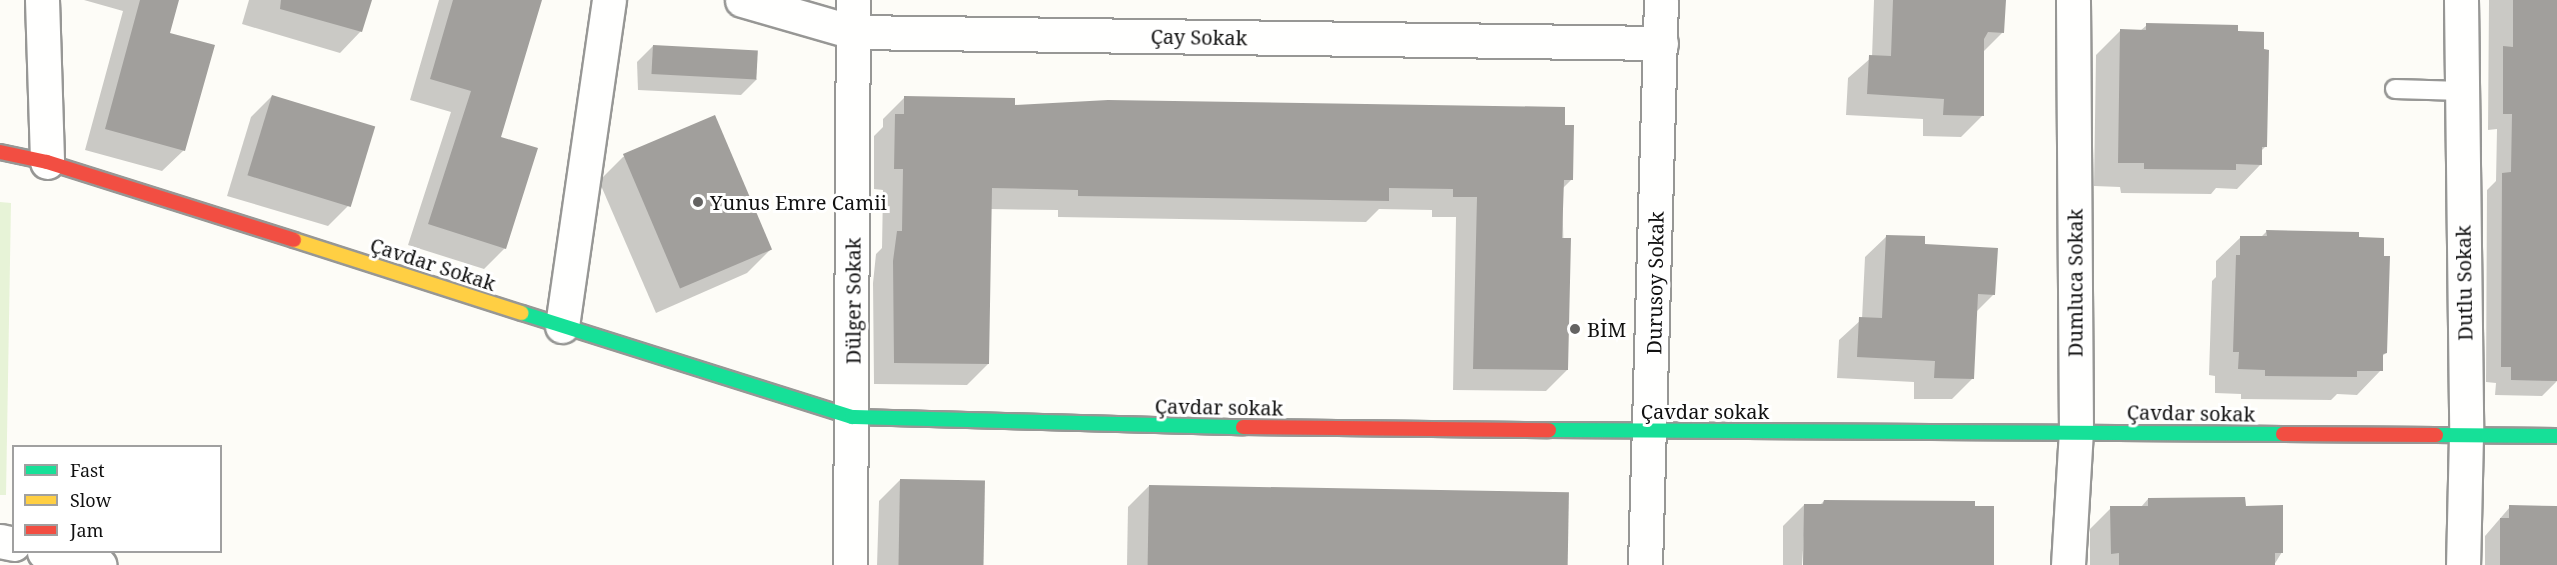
<!DOCTYPE html>
<html>
<head>
<meta charset="utf-8">
<style>
	body { margin:0 }
	#map { position:relative; width:2557px; height:565px; overflow:hidden; background:#fdfcf7; font-family:"Noto Serif",serif }
	div>[style] { position:absolute }
	[style*='--x'] { left:calc(var(--x)*1px); top:calc(var(--y)*1px); width:calc(var(--w)*1px); rotate:calc(var(--a)*1deg) }
	.green>* { inset:0; background:#e7f3d7 }
	.shadow>* { inset:0; background:#0003 }
	.building>* { inset:0; background:#a19f9c; transform-origin:0 0 }
	.roads { filter:drop-shadow(2px 0 #979795) drop-shadow(-2px 0 #979795) drop-shadow(0 2px #979795) drop-shadow(0 -2px #979795) }
	.lane>* { height:18px; margin:-9px; padding:0 9px; transform-origin:9px; border-radius:9px; background:#fffffe }
	.street>* { height:33px; margin:-16.5px; padding:0 16.5px; transform-origin:16.5px; border-radius:16.5px; background:#fffffe }
	.fast>* { height:14px; margin:-7px; padding:0 7px; transform-origin:7px; border-radius:7px; background:#16e098 }
	.slow>* { height:14px; margin:-7px; padding:0 7px; transform-origin:7px; border-radius:7px; background:#ffcf43 }
	.jam>* { height:14px; margin:-7px; padding:0 7px; transform-origin:7px; border-radius:7px; background:#f24e42 }
	.dots>* { width:16px; height:16px; translate:-50% -50%; box-sizing:border-box; border:3px solid #fff; border-radius:50% }
	span { translate:-50% -50%; white-space:nowrap; text-align:center; line-height:1.15; -webkit-text-stroke:6px #fff; paint-order:stroke }
	.street-label { font-size:20px; color:#111 }
	.poi-label { font-size:20px; color:#111 }
	.left { translate:0 -50%; text-align:left }
	.legend { position:absolute; left:12px; top:445px; width:210px; height:108px; box-sizing:border-box; background:#fff; border:2px solid #a0a0a0; margin:0; padding:8px 10px; list-style:none; font-size:18px; color:#111 }
	.legend li { display:flex; align-items:center; gap:12px; height:30px }
	.legend b { width:30px; border:2px solid #a0a0a0 }
</style>
</head>
<body>
<div id="map">
	<div class="green">
		<i style="clip-path:polygon(0 202px,11px 203px,6px 495px,0 495px)"></i>
	</div>
	<div class="shadow">
		<i style="clip-path:polygon(84px 0,178px 0,168px 34px,184px 150px,162px 171px,85px 150px,123px 11px)"></i>
		<i style="clip-path:polygon(249px 0,370px 0,361px 31px,340px 53px,242px 24px)"></i>
		<i style="clip-path:polygon(439px 0,531px 0,500px 138px,505px 248px,484px 269px,408px 245px,451px 112px,410px 100px)"></i>
		<i style="clip-path:polygon(1874px 0,2004px 0,2003px 32px,1983px 52px,1982px 116px,1961px 137px,1923px 136px,1923px 119px,1846px 115px,1848px 78px,1872px 57px)"></i>
		<i style="clip-path:polygon(2489px 0,2557px 0,2557px 381px,2542px 396px,2495px 395px,2496px 383px,2486px 382px,2487px 190px,2496px 181px,2497px 129px,2488px 130px)"></i>
		<i style="clip-path:polygon(2147px 25px,2265px 147px,2261px 151px,2261px 164px,2237px 189px,2216px 188px,2211px 194px,2121px 193px,2120px 187px,2094px 186px,2096px 55px,2120px 31px,2140px 31px)"></i>
		<i style="clip-path:polygon(653px 46px,757px 79px,741px 95px,638px 90px,637px 62px)"></i>
		<i style="clip-path:polygon(272px 96px,349px 205px,328px 226px,227px 196px,251px 117px)"></i>
		<i style="clip-path:polygon(904px 98px,1013px 106px,1563px 126px,1572px 179px,1562px 189px,1567px 370px,1546px 391px,1453px 390px,1456px 217px,1432px 217px,1432px 210px,1379px 209px,1366px 222px,1058px 217px,1058px 210px,990px 209px,988px 364px,967px 385px,874px 384px,873px 283px,876px 254px,882px 248px,883px 190px,874px 189px,874px 136px,883px 127px,883px 119px)"></i>
		<i style="clip-path:polygon(714px 117px,771px 249px,747px 273px,656px 313px,599px 181px,623px 157px)"></i>
		<i style="clip-path:polygon(2267px 231px,2386px 353px,2381px 357px,2381px 370px,2357px 395px,2337px 394px,2331px 400px,2241px 399px,2241px 394px,2215px 393px,2215px 376px,2209px 375px,2212px 281px,2216px 277px,2216px 261px,2241px 237px,2261px 237px)"></i>
		<i style="clip-path:polygon(1887px 236px,1923px 245px,1994px 294px,1976px 312px,1973px 378px,1952px 399px,1914px 399px,1914px 382px,1837px 378px,1839px 340px,1862px 319px,1865px 257px)"></i>
		<i style="clip-path:polygon(900px 480px,982px 565px,877px 565px,879px 501px)"></i>
		<i style="clip-path:polygon(1149px 486px,1566px 565px,1127px 565px,1128px 507px)"></i>
		<i style="clip-path:polygon(2148px 499px,2244px 507px,2282px 552px,2274px 565px,2090px 565px,2090px 529px,2111px 508px,2141px 507px)"></i>
		<i style="clip-path:polygon(1824px 501px,1992px 565px,1805px 565px,1805px 520px,1802px 565px,1783px 565px,1783px 526px,1804px 505px,1820px 505px)"></i>
		<i style="clip-path:polygon(2510px 507px,2557px 531px,2557px 565px,2485px 565px,2485px 536px)"></i>
	</div>
	<div class="building">
		<i style="clip-path:polygon(140px 0,179px 0,170px 33px,215px 45px,185px 151px,105px 129px)"></i>
		<i style="clip-path:polygon(281px 0,372px 0,362px 32px,280px 9px)"></i>
		<i style="clip-path:polygon(453px 0,542px 0,501px 137px,538px 148px,506px 249px,428px 224px,471px 91px,430px 79px)"></i>
		<i style="clip-path:polygon(1893px 0,2006px 0,2004px 33px,1988px 32px,1984px 39px,1984px 116px,1943px 115px,1944px 99px,1867px 94px,1869px 55px,1891px 56px)"></i>
		<i style="clip-path:polygon(2513px 0,2557px 0,2557px 381px,2511px 380px,2511px 367px,2501px 367px,2502px 173px,2511px 172px,2512px 114px,2503px 114px,2503px 46px,2513px 47px)"></i>
		<i style="clip-path:polygon(2146px 23px,2238px 25px,2238px 31px,2264px 32px,2264px 49px,2269px 50px,2267px 147px,2262px 147px,2262px 165px,2236px 164px,2236px 170px,2144px 169px,2144px 163px,2118px 163px,2120px 29px,2146px 30px)"></i>
		<i style="left:653px;top:45px;width:105px;height:29px;rotate:3deg"></i>
		<i style="left:272px;top:95px;width:108px;height:84px;rotate:17deg"></i>
		<i style="clip-path:polygon(904px 96px,1015px 98px,1015px 105px,1108px 100px,1565px 107px,1565px 125px,1574px 125px,1573px 180px,1564px 180px,1562px 238px,1571px 238px,1568px 370px,1473px 369px,1477px 197px,1453px 197px,1453px 189px,1389px 188px,1389px 201px,1078px 196px,1078px 190px,992px 188px,989px 364px,894px 363px,893px 261px,897px 231px,902px 231px,903px 169px,894px 169px,895px 114px,904px 114px)"></i>
		<i style="left:715px;top:115px;width:146px;height:100px;rotate:67deg"></i>
		<i style="clip-path:polygon(2266px 230px,2359px 232px,2359px 237px,2384px 238px,2384px 256px,2390px 256px,2387px 353px,2383px 354px,2383px 371px,2357px 371px,2357px 377px,2265px 376px,2265px 370px,2238px 369px,2239px 352px,2233px 352px,2236px 255px,2240px 255px,2240px 236px,2267px 236px)"></i>
		<i style="clip-path:polygon(1886px 235px,1925px 236px,1925px 244px,1998px 248px,1995px 295px,1978px 294px,1974px 379px,1934px 378px,1935px 361px,1857px 357px,1859px 317px,1882px 318px)"></i>
		<i style="left:900px;top:479px;width:85px;height:86px;rotate:1deg"></i>
		<i style="left:1149px;top:485px;width:420px;height:80px;rotate:1deg"></i>
		<i style="clip-path:polygon(2245px 497px,2246px 506px,2283px 505px,2283px 553px,2275px 553px,2275px 565px,2119px 565px,2119px 553px,2111px 554px,2110px 506px,2148px 506px,2148px 498px)"></i>
		<i style="clip-path:polygon(1824px 500px,1975px 501px,1975px 506px,1994px 506px,1994px 565px,1803px 565px,1804px 504px,1823px 504px)"></i>
		<i style="clip-path:polygon(2509px 505px,2557px 506px,2557px 565px,2500px 565px,2500px 518px,2509px 518px)"></i>
	</div>
	<div class="roads">
		<div class="lane">
			<i style="--x:2395;--y:89;--w:67;--a:1.7"></i>
		</div>
		<div class="street">
			<i style="--x:42;--y:0;--w:162;--a:88.2"></i>
			<i style="--x:742;--y:0;--w:116;--a:16.1"></i>
			<i style="--x:853;--y:32;--w:808;--a:0.78"></i>
			<i style="--x:2461;--y:0;--w:435;--a:89.3"></i>
			<i style="--x:2466;--y:435;--w:130;--a:91.3"></i>
			<i style="--x:562;--y:326;--w:329;--a:-81.8"></i>
			<i style="--x:0;--y:541;--w:14;--a:12"></i>
			<i style="--x:44;--y:552;--w:57;--a:13.1"></i>
			<i style="--x:850;--y:565;--w:565;--a:-89.7"></i>
			<i style="--x:1645;--y:565;--w:565;--a:-88.38"></i>
			<i style="--x:2068;--y:565;--w:134;--a:-86.6"></i>
			<i style="--x:2076;--y:431;--w:431;--a:-90.4"></i>
		</div>
		<div class="fast">
			<i style="--x:522;--y:313;--w:346;--a:17.5"></i>
			<i style="--x:852;--y:417;--w:391;--a:1.5"></i>
			<i style="--x:1549;--y:430;--w:734;--a:0.31"></i>
			<i style="--x:2436;--y:435;--w:121;--a:0.5"></i>
		</div>
		<div class="slow">
			<i style="--x:294;--y:240;--w:239;--a:17.8"></i>
		</div>
		<div class="jam">
			<i style="--x:0;--y:152;--w:48;--a:12"></i>
			<i style="--x:47;--y:162;--w:259;--a:17.5"></i>
			<i style="--x:1243;--y:427;--w:306;--a:0.6"></i>
			<i style="--x:2283;--y:434;--w:153;--a:0.4"></i>
		</div>
	</div>
	<div class="dots">
		<i style="left:698px;top:202px;background:#646362"></i>
		<i style="left:1575px;top:329px;background:#646362"></i>
	</div>
	<div class="street-label">
		<span style="left:1199px;top:37px;rotate:1deg">Çay Sokak</span>
		<span style="left:433px;top:264px;rotate:18deg">Çavdar Sokak</span>
		<span style="left:1655px;top:283px;rotate:-89deg">Durusoy Sokak</span>
		<span style="left:2075px;top:283px;rotate:-90deg">Dumluca Sokak</span>
		<span style="left:2464px;top:283px;rotate:-91deg">Dutlu Sokak</span>
		<span style="left:853px;top:301px;rotate:-90deg">Dülger Sokak</span>
		<span style="left:1219px;top:407px;rotate:1deg">Çavdar sokak</span>
		<span style="left:1705px;top:411px">Çavdar sokak</span>
		<span style="left:2191px;top:413px;rotate:1deg">Çavdar sokak</span>
	</div>
	<div class="poi-label">
		<span class="left" style="left:710px;top:202px">Yunus Emre Camii</span>
		<span class="left" style="left:1587px;top:329px">BİM</span>
	</div>
	<ul class="legend">
	<li><b style="height:8px;background:#16e098"></b>Fast</li>
	<li><b style="height:8px;background:#ffcf43"></b>Slow</li>
	<li><b style="height:8px;background:#f24e42"></b>Jam</li>
	</ul>
</div>
</body>
</html>
